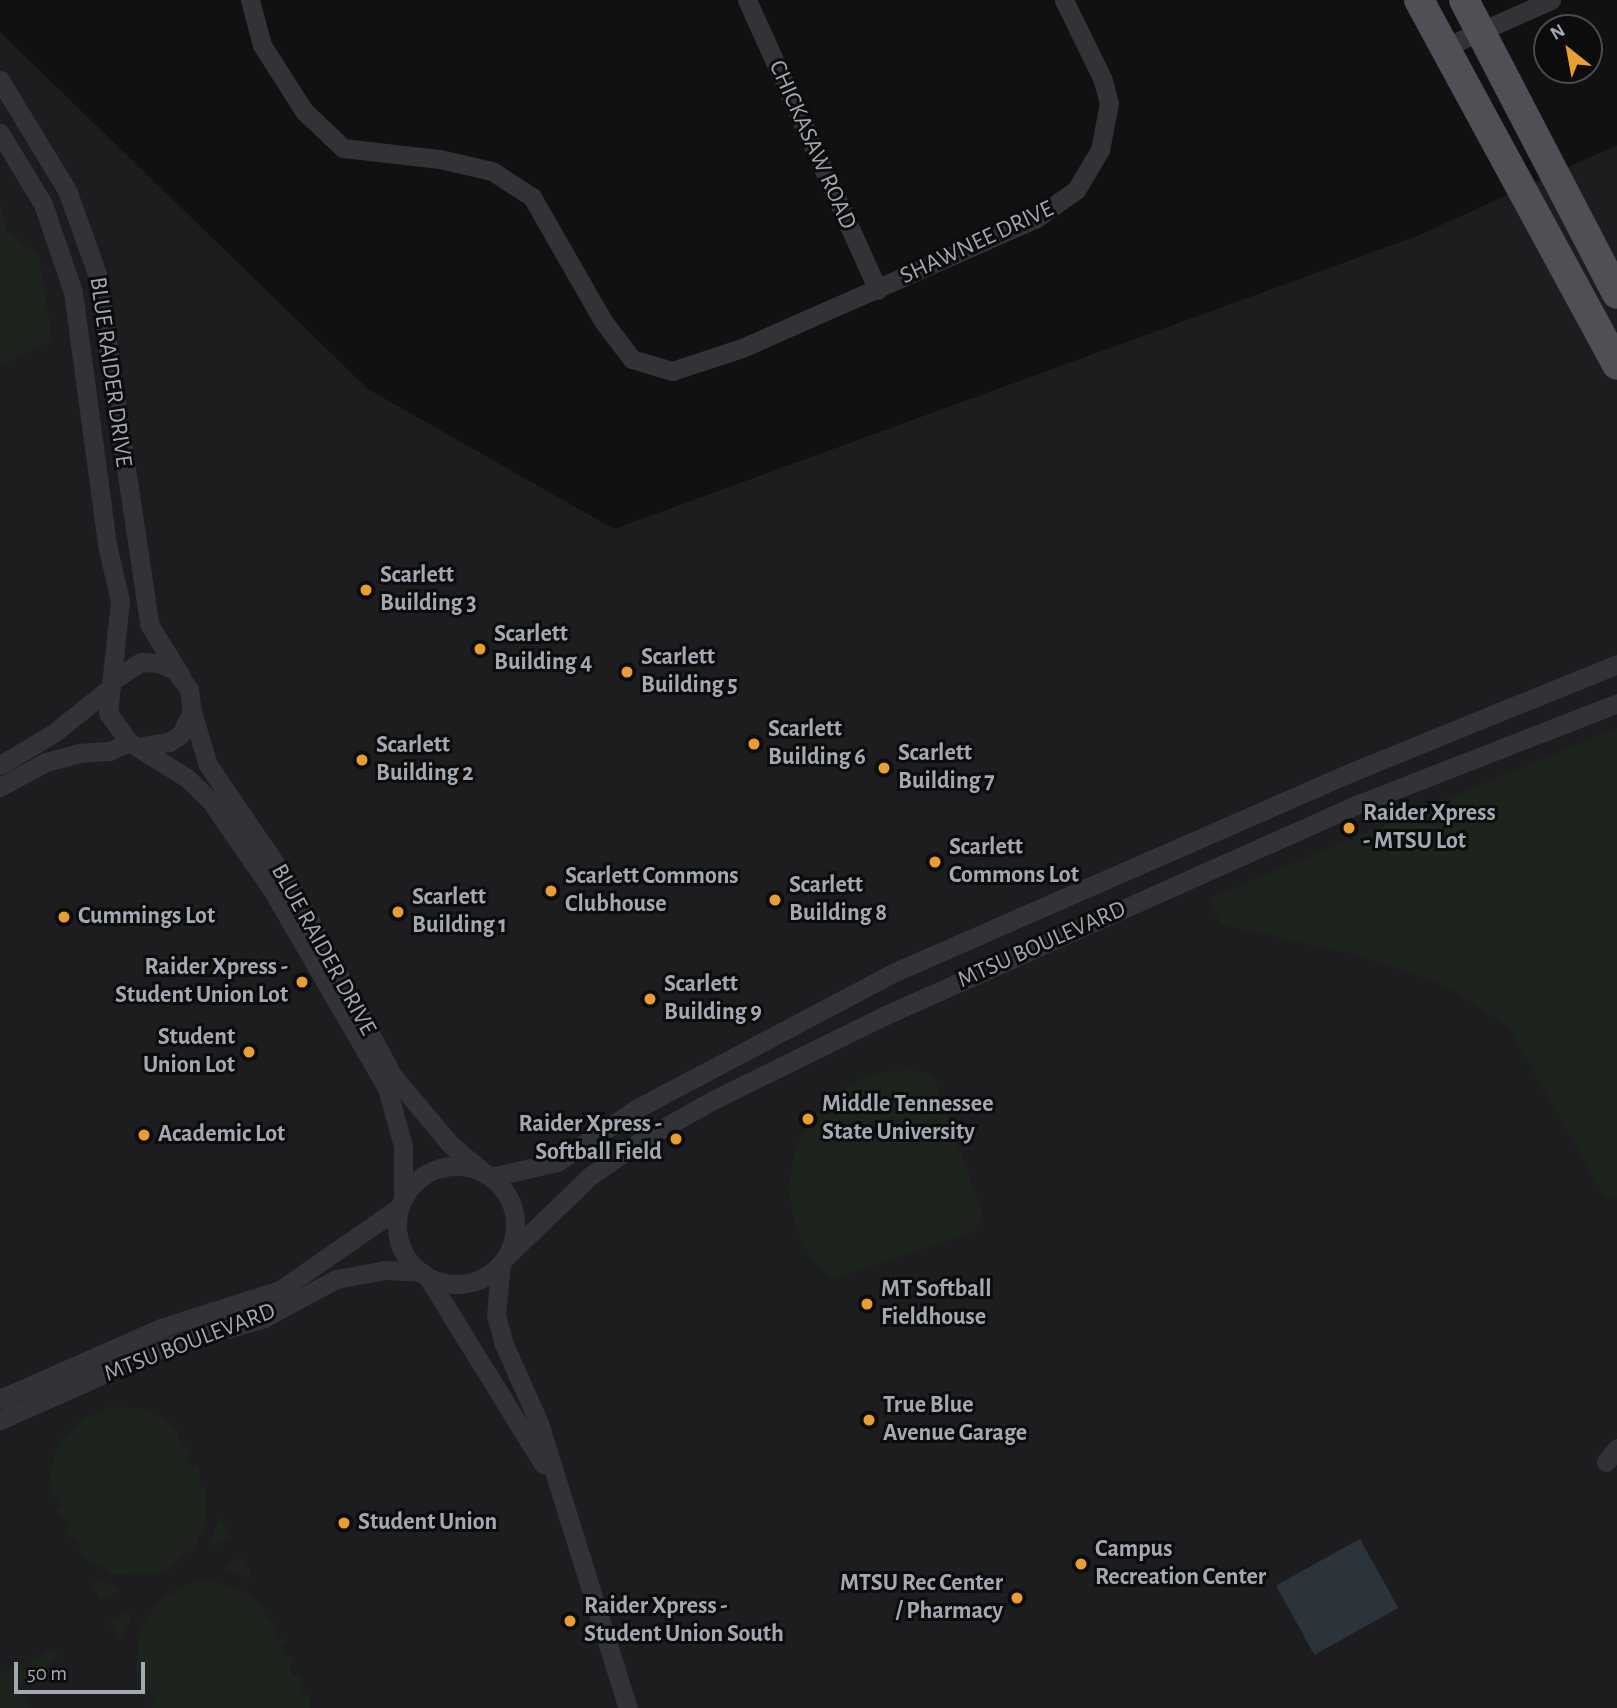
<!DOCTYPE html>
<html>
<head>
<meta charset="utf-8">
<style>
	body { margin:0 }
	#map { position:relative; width:1617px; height:1708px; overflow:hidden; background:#111112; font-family:"Alegreya Sans",sans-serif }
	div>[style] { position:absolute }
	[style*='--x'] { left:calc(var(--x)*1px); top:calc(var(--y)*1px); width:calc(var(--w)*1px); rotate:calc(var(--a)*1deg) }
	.built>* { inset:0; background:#1d1d1f }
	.green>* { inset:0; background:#1d241e }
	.water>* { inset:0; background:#2b343a; transform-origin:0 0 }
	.minor>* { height:19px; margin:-9.5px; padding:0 9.5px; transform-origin:9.5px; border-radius:9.5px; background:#323337 }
	.minor>.ring { margin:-9.5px; padding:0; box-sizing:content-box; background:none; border:19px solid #323337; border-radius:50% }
	.primary>* { height:30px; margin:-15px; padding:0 15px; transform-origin:15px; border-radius:15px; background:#4e5056 }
	.dots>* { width:19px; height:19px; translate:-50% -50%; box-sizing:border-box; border:4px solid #0c0c0d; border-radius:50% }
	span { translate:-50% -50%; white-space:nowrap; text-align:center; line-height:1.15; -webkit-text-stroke:6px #0c0c0d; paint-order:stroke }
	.street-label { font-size:24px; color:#a3a9b2 }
	.poi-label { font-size:24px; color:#a3a9b2; font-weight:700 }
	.left { translate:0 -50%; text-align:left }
	.right { translate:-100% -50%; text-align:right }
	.north { position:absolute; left:1533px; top:14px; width:70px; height:70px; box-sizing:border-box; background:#0c0c0d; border:2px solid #484b4f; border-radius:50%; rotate:329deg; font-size:19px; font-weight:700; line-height:28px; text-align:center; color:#a3a9b2 }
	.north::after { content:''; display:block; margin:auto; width:24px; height:32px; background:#e89e33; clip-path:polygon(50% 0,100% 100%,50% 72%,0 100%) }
	.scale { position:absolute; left:14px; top:1662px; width:131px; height:32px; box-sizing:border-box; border:4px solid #a3a9b2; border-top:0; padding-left:9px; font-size:21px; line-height:24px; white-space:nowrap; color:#a3a9b2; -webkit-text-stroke:5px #0c0c0d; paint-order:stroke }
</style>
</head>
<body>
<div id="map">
	<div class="built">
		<i style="clip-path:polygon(0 32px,368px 389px,614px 529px,1417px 236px,1617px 145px,1617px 1708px,0 1708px)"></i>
	</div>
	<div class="green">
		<i style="clip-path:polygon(0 202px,7px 232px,39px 255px,52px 340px,0 366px)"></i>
		<i style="clip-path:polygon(1617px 728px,1617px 1197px,1604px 1196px,1509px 1027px,1451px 988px,1365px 957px,1221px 924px,1208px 899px)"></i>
		<i style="clip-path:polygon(906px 1070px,932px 1074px,983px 1214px,976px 1231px,832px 1279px,812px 1260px,796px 1229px,788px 1188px,796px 1147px,814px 1115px,839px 1092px,869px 1075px)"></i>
		<i style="clip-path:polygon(112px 1407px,144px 1409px,166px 1420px,180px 1434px,177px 1437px,183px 1448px,188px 1446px,192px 1453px,186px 1457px,192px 1467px,198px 1465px,201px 1488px,206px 1486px,206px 1522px,196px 1545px,168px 1570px,154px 1575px,112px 1574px,87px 1559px,77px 1550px,82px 1547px,76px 1536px,70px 1538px,66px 1530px,71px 1527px,65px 1516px,60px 1518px,56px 1510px,61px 1507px,55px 1496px,52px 1497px,50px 1470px,60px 1443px,83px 1419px)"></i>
		<i style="clip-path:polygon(220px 1518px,231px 1537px,214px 1546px,210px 1541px)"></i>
		<i style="clip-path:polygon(241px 1557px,251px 1573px,248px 1578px,223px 1568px)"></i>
		<i style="clip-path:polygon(97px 1579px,117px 1586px,119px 1592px,100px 1600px,92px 1585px)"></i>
		<i style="clip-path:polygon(211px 1580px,243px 1591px,266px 1609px,262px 1612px,277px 1626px,272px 1629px,277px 1640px,283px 1638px,286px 1644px,280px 1647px,285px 1658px,292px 1656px,294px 1662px,289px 1665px,294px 1676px,300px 1674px,304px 1681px,298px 1684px,304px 1695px,309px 1694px,311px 1708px,152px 1708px,150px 1703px,155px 1699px,149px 1689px,143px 1691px,141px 1685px,147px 1682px,141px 1670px,136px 1672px,140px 1626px,163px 1598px,189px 1584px)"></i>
		<i style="clip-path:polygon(128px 1612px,132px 1617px,121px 1640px,110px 1623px)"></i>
		<i style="clip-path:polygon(52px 1648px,60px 1657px,35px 1675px,30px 1661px)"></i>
		<i style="clip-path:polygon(22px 1664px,29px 1678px,18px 1684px,29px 1708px,0 1708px,0 1674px)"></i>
	</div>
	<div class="water">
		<i style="left:1360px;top:1539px;width:79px;height:96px;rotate:61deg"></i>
	</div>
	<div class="minor">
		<i style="--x:250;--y:0;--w:47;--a:75.1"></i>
		<i style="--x:262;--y:45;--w:78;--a:57.5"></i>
		<i style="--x:304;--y:111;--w:54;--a:43.5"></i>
		<i style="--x:343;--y:148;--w:98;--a:6.5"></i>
		<i style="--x:440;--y:159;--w:53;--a:13"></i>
		<i style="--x:492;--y:171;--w:48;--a:33"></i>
		<i style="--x:532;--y:197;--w:143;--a:60.2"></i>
		<i style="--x:603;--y:321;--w:48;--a:52.7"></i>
		<i style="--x:632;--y:359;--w:42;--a:16.7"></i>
		<i style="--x:672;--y:371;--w:74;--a:-18.2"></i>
		<i style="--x:742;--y:348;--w:320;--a:-23.8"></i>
		<i style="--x:1035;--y:219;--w:50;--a:-35.3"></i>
		<i style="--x:1076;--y:190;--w:47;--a:-59"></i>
		<i style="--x:1100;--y:150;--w:48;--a:-79.2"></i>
		<i style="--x:1109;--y:103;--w:24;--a:-105"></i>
		<i style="--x:1103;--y:80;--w:89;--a:-116"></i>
		<i style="--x:747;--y:0;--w:318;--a:65.7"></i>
		<i style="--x:1445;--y:47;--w:116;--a:-23.9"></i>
		<i style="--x:0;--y:80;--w:129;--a:58.7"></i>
		<i style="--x:67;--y:190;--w:89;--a:70.3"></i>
		<i style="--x:97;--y:274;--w:354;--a:81.5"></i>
		<i style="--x:149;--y:624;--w:61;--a:58.4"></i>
		<i style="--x:0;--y:133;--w:83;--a:58.8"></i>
		<i style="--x:43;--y:204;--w:93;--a:71.2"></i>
		<i style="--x:73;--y:292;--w:255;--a:82.3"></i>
		<i style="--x:107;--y:545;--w:57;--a:76.9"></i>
		<i style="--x:120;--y:601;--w:113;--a:96.1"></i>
		<i style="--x:108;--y:713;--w:36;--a:54"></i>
		<i style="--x:129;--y:742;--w:68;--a:31.8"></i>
		<i style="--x:187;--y:778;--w:32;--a:44"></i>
		<i style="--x:210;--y:800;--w:107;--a:55.3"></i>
		<i style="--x:271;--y:888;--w:231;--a:59.9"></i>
		<i style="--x:387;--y:1088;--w:60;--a:74.6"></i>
		<i style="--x:403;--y:1146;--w:53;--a:90"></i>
		<i style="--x:113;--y:680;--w:33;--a:-33"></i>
		<i style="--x:141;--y:662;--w:18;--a:3"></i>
		<i style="--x:159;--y:663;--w:17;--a:24"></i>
		<i style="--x:175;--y:670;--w:24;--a:54"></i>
		<i style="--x:189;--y:689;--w:23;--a:83"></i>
		<i style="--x:192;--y:712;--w:25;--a:117"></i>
		<i style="--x:181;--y:734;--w:14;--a:146"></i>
		<i style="--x:169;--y:742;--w:30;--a:171"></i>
		<i style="--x:192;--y:712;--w:55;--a:73.2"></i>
		<i style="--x:208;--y:765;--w:149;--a:55.7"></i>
		<i style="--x:292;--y:888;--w:213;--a:61.8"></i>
		<i style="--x:393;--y:1076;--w:90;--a:50"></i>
		<i style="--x:451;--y:1145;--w:40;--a:40"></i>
		<i style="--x:0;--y:765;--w:63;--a:-30.7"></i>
		<i style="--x:54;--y:733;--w:73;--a:-38.9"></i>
		<i style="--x:0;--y:787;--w:52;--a:-28.5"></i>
		<i style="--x:46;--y:762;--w:34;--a:-15"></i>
		<i style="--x:79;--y:753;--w:31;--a:-4"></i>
		<i style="--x:110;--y:751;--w:21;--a:-25"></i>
		<i class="ring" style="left:397px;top:1166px;width:99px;height:99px"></i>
		<i style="--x:491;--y:1177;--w:68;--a:-12.8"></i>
		<i style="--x:557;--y:1162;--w:95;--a:-33.9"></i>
		<i style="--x:636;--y:1109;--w:293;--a:-27.9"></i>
		<i style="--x:895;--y:972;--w:501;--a:-23.65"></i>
		<i style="--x:1354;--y:771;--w:284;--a:-22.1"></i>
		<i style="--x:507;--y:1256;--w:115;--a:-43.9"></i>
		<i style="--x:590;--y:1176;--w:63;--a:-34.7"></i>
		<i style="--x:642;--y:1140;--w:81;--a:-29.4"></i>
		<i style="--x:713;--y:1100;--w:193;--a:-26.2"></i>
		<i style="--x:886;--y:1015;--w:515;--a:-24.08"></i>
		<i style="--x:1356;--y:805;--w:280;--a:-21.3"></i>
		<i style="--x:501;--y:1263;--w:52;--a:95.5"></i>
		<i style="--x:496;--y:1315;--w:28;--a:75"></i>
		<i style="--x:503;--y:1342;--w:89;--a:66"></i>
		<i style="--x:539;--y:1423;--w:299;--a:72.7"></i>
		<i style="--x:427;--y:1276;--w:221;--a:58.3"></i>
		<i style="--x:0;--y:1399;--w:176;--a:-23.8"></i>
		<i style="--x:161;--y:1328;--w:125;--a:-17.7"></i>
		<i style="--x:280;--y:1290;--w:146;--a:-34.7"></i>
		<i style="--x:0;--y:1420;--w:180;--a:-23.9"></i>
		<i style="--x:165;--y:1347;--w:103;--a:-16.3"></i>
		<i style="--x:264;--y:1318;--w:82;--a:-28.4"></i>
		<i style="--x:336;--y:1279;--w:50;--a:-10.4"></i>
		<i style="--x:385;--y:1270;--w:37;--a:3"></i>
		<i style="--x:1606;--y:1462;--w:18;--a:-52"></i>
	</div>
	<div class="primary">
		<i style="--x:1419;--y:0;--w:415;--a:61.5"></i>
		<i style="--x:1464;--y:0;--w:331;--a:62.5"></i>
	</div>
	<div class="dots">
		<i style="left:366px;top:590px;background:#e89e33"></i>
		<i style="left:480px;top:649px;background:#e89e33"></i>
		<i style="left:627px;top:672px;background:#e89e33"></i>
		<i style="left:754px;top:744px;background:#e89e33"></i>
		<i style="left:362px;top:760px;background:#e89e33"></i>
		<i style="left:884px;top:768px;background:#e89e33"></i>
		<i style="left:1349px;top:828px;background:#e89e33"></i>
		<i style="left:935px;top:862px;background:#e89e33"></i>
		<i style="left:551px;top:891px;background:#e89e33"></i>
		<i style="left:775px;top:900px;background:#e89e33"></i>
		<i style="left:398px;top:912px;background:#e89e33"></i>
		<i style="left:64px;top:917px;background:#e89e33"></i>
		<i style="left:302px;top:982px;background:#e89e33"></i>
		<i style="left:650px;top:999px;background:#e89e33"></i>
		<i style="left:249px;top:1052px;background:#e89e33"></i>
		<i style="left:808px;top:1119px;background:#e89e33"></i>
		<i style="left:144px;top:1135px;background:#e89e33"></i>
		<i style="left:676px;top:1139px;background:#e89e33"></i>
		<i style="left:867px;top:1304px;background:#e89e33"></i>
		<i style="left:869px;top:1420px;background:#e89e33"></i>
		<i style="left:344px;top:1523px;background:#e89e33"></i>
		<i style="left:1081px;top:1564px;background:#e89e33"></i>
		<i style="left:1017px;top:1598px;background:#e89e33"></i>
		<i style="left:570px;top:1621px;background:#e89e33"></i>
	</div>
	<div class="street-label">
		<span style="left:812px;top:145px;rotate:66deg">CHICKASAW ROAD</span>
		<span style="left:977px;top:243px;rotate:-25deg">SHAWNEE DRIVE</span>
		<span style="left:110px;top:372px;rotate:82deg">BLUE RAIDER DRIVE</span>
		<span style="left:1042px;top:945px;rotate:-24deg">MTSU BOULEVARD</span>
		<span style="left:323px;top:950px;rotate:61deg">BLUE RAIDER DRIVE</span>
		<span style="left:190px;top:1343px;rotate:-21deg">MTSU BOULEVARD</span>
	</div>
	<div class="poi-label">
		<span class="left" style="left:380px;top:590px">Scarlett<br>Building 3</span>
		<span class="left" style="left:494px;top:649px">Scarlett<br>Building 4</span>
		<span class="left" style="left:641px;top:672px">Scarlett<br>Building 5</span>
		<span class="left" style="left:768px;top:744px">Scarlett<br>Building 6</span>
		<span class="left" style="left:376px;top:760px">Scarlett<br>Building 2</span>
		<span class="left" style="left:898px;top:768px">Scarlett<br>Building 7</span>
		<span class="left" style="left:1363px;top:828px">Raider Xpress<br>- MTSU Lot</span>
		<span class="left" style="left:949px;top:862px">Scarlett<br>Commons Lot</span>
		<span class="left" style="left:565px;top:891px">Scarlett Commons<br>Clubhouse</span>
		<span class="left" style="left:789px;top:900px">Scarlett<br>Building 8</span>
		<span class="left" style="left:412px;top:912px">Scarlett<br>Building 1</span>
		<span class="left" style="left:78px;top:917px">Cummings Lot</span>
		<span class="right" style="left:288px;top:982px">Raider Xpress -<br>Student Union Lot</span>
		<span class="left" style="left:664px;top:999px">Scarlett<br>Building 9</span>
		<span class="right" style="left:235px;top:1052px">Student<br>Union Lot</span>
		<span class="left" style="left:822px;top:1119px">Middle Tennessee<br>State University</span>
		<span class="right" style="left:662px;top:1139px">Raider Xpress -<br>Softball Field</span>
		<span class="left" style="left:158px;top:1135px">Academic Lot</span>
		<span class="left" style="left:881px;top:1304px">MT Softball<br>Fieldhouse</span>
		<span class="left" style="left:883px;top:1420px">True Blue<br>Avenue Garage</span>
		<span class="left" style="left:358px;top:1523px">Student Union</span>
		<span class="left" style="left:1095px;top:1564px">Campus<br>Recreation Center</span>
		<span class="right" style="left:1003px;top:1598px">MTSU Rec Center<br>/ Pharmacy</span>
		<span class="left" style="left:584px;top:1621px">Raider Xpress -<br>Student Union South</span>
	</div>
	<div class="north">N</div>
	<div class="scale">50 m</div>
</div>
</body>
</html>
